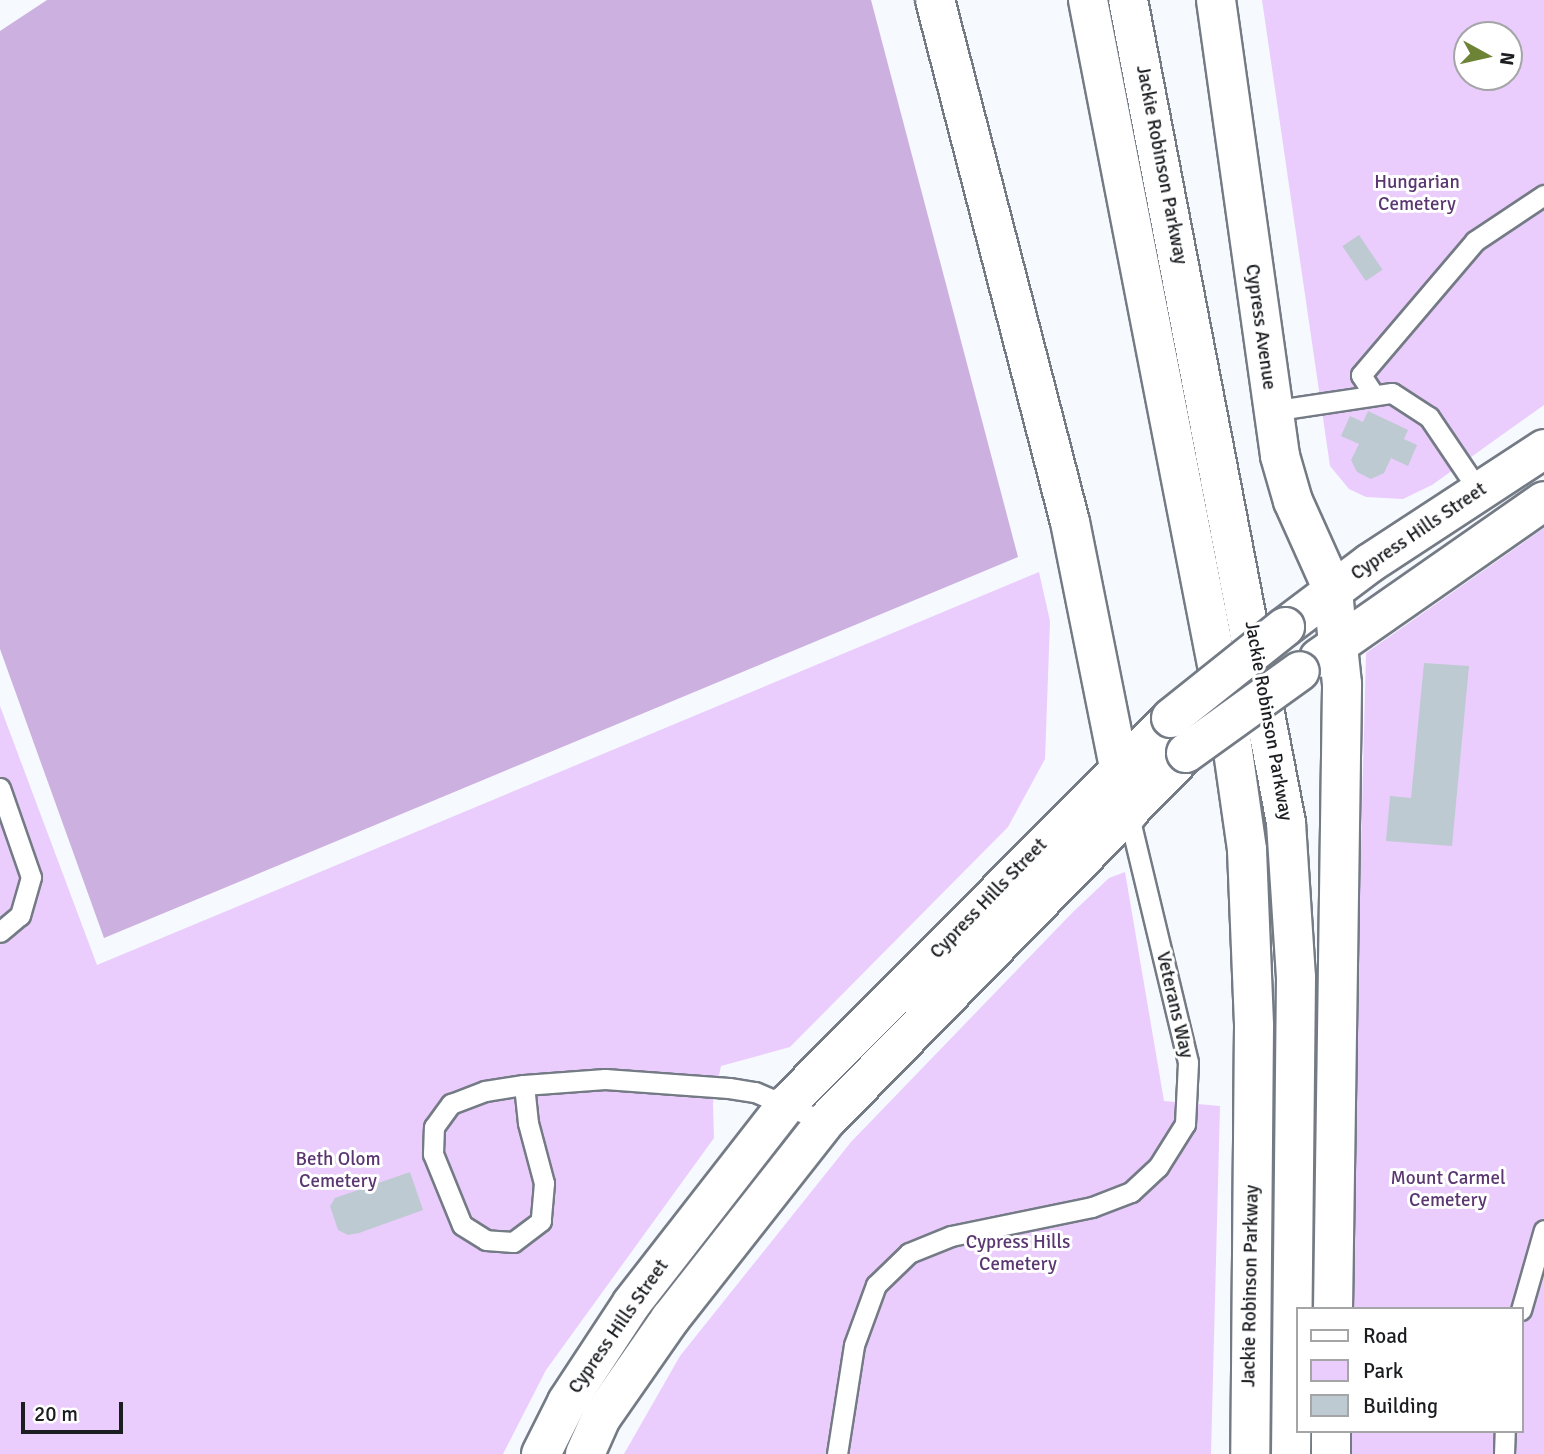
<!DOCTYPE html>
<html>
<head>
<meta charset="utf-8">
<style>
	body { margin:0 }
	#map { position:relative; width:1544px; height:1454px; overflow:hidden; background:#f6f9fe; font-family:Signika,sans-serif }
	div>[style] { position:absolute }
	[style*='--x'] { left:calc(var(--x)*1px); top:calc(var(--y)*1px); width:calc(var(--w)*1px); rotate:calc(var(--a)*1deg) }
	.green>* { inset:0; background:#eacdfd }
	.forest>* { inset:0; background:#ccb0df }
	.building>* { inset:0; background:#bdcad1; transform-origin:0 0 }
	.roads { filter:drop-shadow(2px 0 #747b85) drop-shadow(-2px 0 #747b85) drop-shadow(0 2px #747b85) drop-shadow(0 -2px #747b85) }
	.service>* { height:19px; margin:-9.5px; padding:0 9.5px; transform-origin:9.5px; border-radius:9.5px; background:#fff }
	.tertiary>* { height:38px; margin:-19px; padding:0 19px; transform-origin:19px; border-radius:19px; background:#fff }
	.motorway>* { height:38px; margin:-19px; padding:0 19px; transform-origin:19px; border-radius:19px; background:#fff }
	.bridges { filter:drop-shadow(2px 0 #747b85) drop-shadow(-2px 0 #747b85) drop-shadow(0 2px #747b85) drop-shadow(0 -2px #747b85) }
	.tertiary-bridge>* { height:38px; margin:-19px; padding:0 19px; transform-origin:19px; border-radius:19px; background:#fff }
	span { translate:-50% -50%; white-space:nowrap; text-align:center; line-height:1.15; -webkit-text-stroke:6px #fff; paint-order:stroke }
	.street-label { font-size:19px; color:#1b1d21 }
	.park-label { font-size:19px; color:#5b3771 }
	.legend { position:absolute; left:1296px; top:1307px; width:228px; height:126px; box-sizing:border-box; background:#fff; border:2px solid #a4a5a6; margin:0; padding:9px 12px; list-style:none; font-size:21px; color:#1b1d21 }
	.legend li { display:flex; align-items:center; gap:14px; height:35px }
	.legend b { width:35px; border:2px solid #a4a5a6 }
	.north { position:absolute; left:1453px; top:21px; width:70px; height:70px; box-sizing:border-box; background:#fff; border:2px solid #a4a5a6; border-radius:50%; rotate:98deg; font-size:19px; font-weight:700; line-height:28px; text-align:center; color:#1b1d21 }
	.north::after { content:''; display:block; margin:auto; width:24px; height:32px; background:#6d8436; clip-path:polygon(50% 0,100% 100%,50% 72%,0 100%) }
	.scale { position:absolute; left:21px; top:1402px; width:102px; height:32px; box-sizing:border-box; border:4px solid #1b1d21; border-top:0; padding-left:9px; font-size:21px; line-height:24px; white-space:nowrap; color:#1b1d21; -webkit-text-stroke:5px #fff; paint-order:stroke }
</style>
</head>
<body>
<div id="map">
	<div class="green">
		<i style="clip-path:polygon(evenodd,1262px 0,1544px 0,1544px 405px,1432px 485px,1403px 499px,1366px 497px,1349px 489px,1330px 466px,1262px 0,1467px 35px,1509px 35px,1509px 77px,1467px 77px,1467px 35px)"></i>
		<i style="clip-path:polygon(1544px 528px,1544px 1454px,1345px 1454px,1345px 1431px,1521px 1431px,1521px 1309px,1349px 1309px,1366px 653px)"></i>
		<i style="clip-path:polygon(1039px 572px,1050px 621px,1045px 759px,1008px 827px,790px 1047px,721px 1066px,713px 1103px,714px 1138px,546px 1370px,503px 1454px,0 1454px,0 706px,97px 965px)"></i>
		<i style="clip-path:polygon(1125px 872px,1164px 1101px,1220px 1106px,1211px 1454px,624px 1454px,680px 1356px,851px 1142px,1072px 913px,1109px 878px)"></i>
	</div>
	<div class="forest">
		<i style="clip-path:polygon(47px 0,871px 0,1018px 557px,104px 938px,0 649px,0 31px)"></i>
	</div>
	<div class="building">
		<i style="left:1359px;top:235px;width:42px;height:20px;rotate:56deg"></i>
		<i style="clip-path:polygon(1368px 411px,1408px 430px,1404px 439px,1417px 445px,1408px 466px,1391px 458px,1384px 473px,1371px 479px,1357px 472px,1351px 460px,1359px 444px,1341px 436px,1350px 416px,1363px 422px)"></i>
		<i style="clip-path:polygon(1424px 663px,1469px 666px,1452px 846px,1386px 841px,1390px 796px,1411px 798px)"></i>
		<i style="clip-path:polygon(410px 1172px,423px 1210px,359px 1233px,348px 1235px,338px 1230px,330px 1206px,335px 1198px)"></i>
	</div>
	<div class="roads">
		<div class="service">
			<i style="--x:1374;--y:395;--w:24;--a:-123"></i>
			<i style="--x:1361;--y:375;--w:176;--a:-49.6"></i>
			<i style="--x:1475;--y:241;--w:83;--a:-33.7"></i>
			<i style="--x:1271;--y:411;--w:122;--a:-8.5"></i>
			<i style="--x:1392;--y:393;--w:44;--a:33"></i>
			<i style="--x:1429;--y:417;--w:89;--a:56"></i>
			<i style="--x:0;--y:788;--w:94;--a:70.8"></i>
			<i style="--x:31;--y:877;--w:40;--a:106"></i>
			<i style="--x:20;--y:915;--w:26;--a:140"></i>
			<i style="--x:524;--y:1085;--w:38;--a:84"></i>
			<i style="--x:528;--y:1123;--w:62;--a:75.1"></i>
			<i style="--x:544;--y:1183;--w:38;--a:95"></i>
			<i style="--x:541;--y:1221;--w:35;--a:143"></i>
			<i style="--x:513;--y:1242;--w:27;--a:-176"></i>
			<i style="--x:486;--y:1240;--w:28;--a:-148"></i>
			<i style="--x:462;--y:1225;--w:77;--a:-112.2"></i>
			<i style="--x:433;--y:1154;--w:27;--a:-88"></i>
			<i style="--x:434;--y:1127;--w:29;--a:-54"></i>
			<i style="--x:451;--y:1104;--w:36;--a:-21"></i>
			<i style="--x:485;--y:1091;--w:39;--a:-9"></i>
			<i style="--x:524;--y:1085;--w:81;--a:-4.2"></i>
			<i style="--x:605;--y:1079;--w:124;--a:4.2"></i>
			<i style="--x:729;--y:1088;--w:26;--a:9"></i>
			<i style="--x:755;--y:1092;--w:76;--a:23.2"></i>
			<i style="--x:1521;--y:1310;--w:83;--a:-74"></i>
			<i style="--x:837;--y:1454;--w:110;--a:-81.1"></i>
			<i style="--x:854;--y:1345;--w:64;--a:-69.9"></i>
			<i style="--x:876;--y:1285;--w:46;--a:-44.1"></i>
			<i style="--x:909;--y:1253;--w:45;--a:-22"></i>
			<i style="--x:951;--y:1236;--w:144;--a:-11.6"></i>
			<i style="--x:1092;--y:1207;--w:42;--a:-21"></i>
			<i style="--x:1131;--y:1192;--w:37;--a:-43"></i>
			<i style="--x:1158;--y:1167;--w:51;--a:-57.9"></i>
			<i style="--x:1185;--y:1124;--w:62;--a:-87.2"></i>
			<i style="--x:1188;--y:1062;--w:256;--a:-103.5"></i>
			<i style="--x:1504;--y:1454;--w:23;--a:-88"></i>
		</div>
		<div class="tertiary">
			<i style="--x:1216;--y:0;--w:460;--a:82"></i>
			<i style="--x:1280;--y:456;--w:47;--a:73.9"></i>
			<i style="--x:1293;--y:501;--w:98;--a:65.8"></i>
			<i style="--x:1333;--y:590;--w:55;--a:84.8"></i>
			<i style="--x:1285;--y:627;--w:106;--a:-37"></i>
			<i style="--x:1370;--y:563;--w:208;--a:-33.2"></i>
			<i style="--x:1319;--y:658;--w:274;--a:-34.9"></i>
			<i style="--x:541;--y:1454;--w:58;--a:-63.4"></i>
			<i style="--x:567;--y:1402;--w:118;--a:-56.7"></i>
			<i style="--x:632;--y:1303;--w:252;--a:-52.1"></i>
			<i style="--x:787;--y:1104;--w:544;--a:-45.15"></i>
			<i style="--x:585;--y:1454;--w:39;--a:-66"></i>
			<i style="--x:601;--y:1418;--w:121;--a:-55.1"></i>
			<i style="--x:670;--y:1319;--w:251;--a:-51.8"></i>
			<i style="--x:825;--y:1122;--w:516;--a:-45.63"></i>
		</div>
		<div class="motorway">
			<i style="--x:935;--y:0;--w:539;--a:75.5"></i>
			<i style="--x:1070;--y:522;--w:297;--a:78.7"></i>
			<i style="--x:1088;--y:0;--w:751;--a:79.02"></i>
			<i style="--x:1231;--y:737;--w:114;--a:81.9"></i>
			<i style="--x:1247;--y:850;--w:176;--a:87.7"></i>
			<i style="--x:1254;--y:1026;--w:428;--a:90.5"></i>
			<i style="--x:1128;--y:0;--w:838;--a:79.13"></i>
			<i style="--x:1286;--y:823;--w:154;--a:86.3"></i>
			<i style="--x:1296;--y:977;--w:477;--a:90.6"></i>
			<i style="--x:1333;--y:1309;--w:625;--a:-89.17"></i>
			<i style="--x:1342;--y:684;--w:39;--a:-96"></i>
			<i style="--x:1331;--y:1454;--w:23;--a:-90"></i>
		</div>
	</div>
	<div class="bridges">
		<div class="tertiary-bridge">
			<i style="--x:1171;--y:718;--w:146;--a:-38.6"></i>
			<i style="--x:1186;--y:753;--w:140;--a:-35.7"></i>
		</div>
	</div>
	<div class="street-label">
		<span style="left:1161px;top:165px;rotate:79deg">Jackie Robinson Parkway</span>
		<span style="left:1260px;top:327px;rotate:82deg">Cypress Avenue</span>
		<span style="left:1419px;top:532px;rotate:-34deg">Cypress Hills Street</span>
		<span style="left:1268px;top:721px;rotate:80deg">Jackie Robinson Parkway</span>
		<span style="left:989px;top:899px;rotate:-46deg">Cypress Hills Street</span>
		<span style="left:1174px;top:1005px;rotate:77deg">Veterans Way</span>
		<span style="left:1251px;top:1286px;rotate:-89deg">Jackie Robinson Parkway</span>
		<span style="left:619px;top:1327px;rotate:-55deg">Cypress Hills Street</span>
	</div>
	<div class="park-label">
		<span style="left:1417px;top:194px">Hungarian<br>Cemetery</span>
		<span style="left:338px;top:1171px">Beth Olom<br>Cemetery</span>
		<span style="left:1448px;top:1190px">Mount Carmel<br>Cemetery</span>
		<span style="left:1018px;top:1254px">Cypress Hills<br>Cemetery</span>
	</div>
	<ul class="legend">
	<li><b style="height:9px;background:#fff"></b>Road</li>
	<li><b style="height:19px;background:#eacdfd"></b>Park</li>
	<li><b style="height:19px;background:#bdcad1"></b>Building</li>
	</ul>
	<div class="north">N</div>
	<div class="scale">20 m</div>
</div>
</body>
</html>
